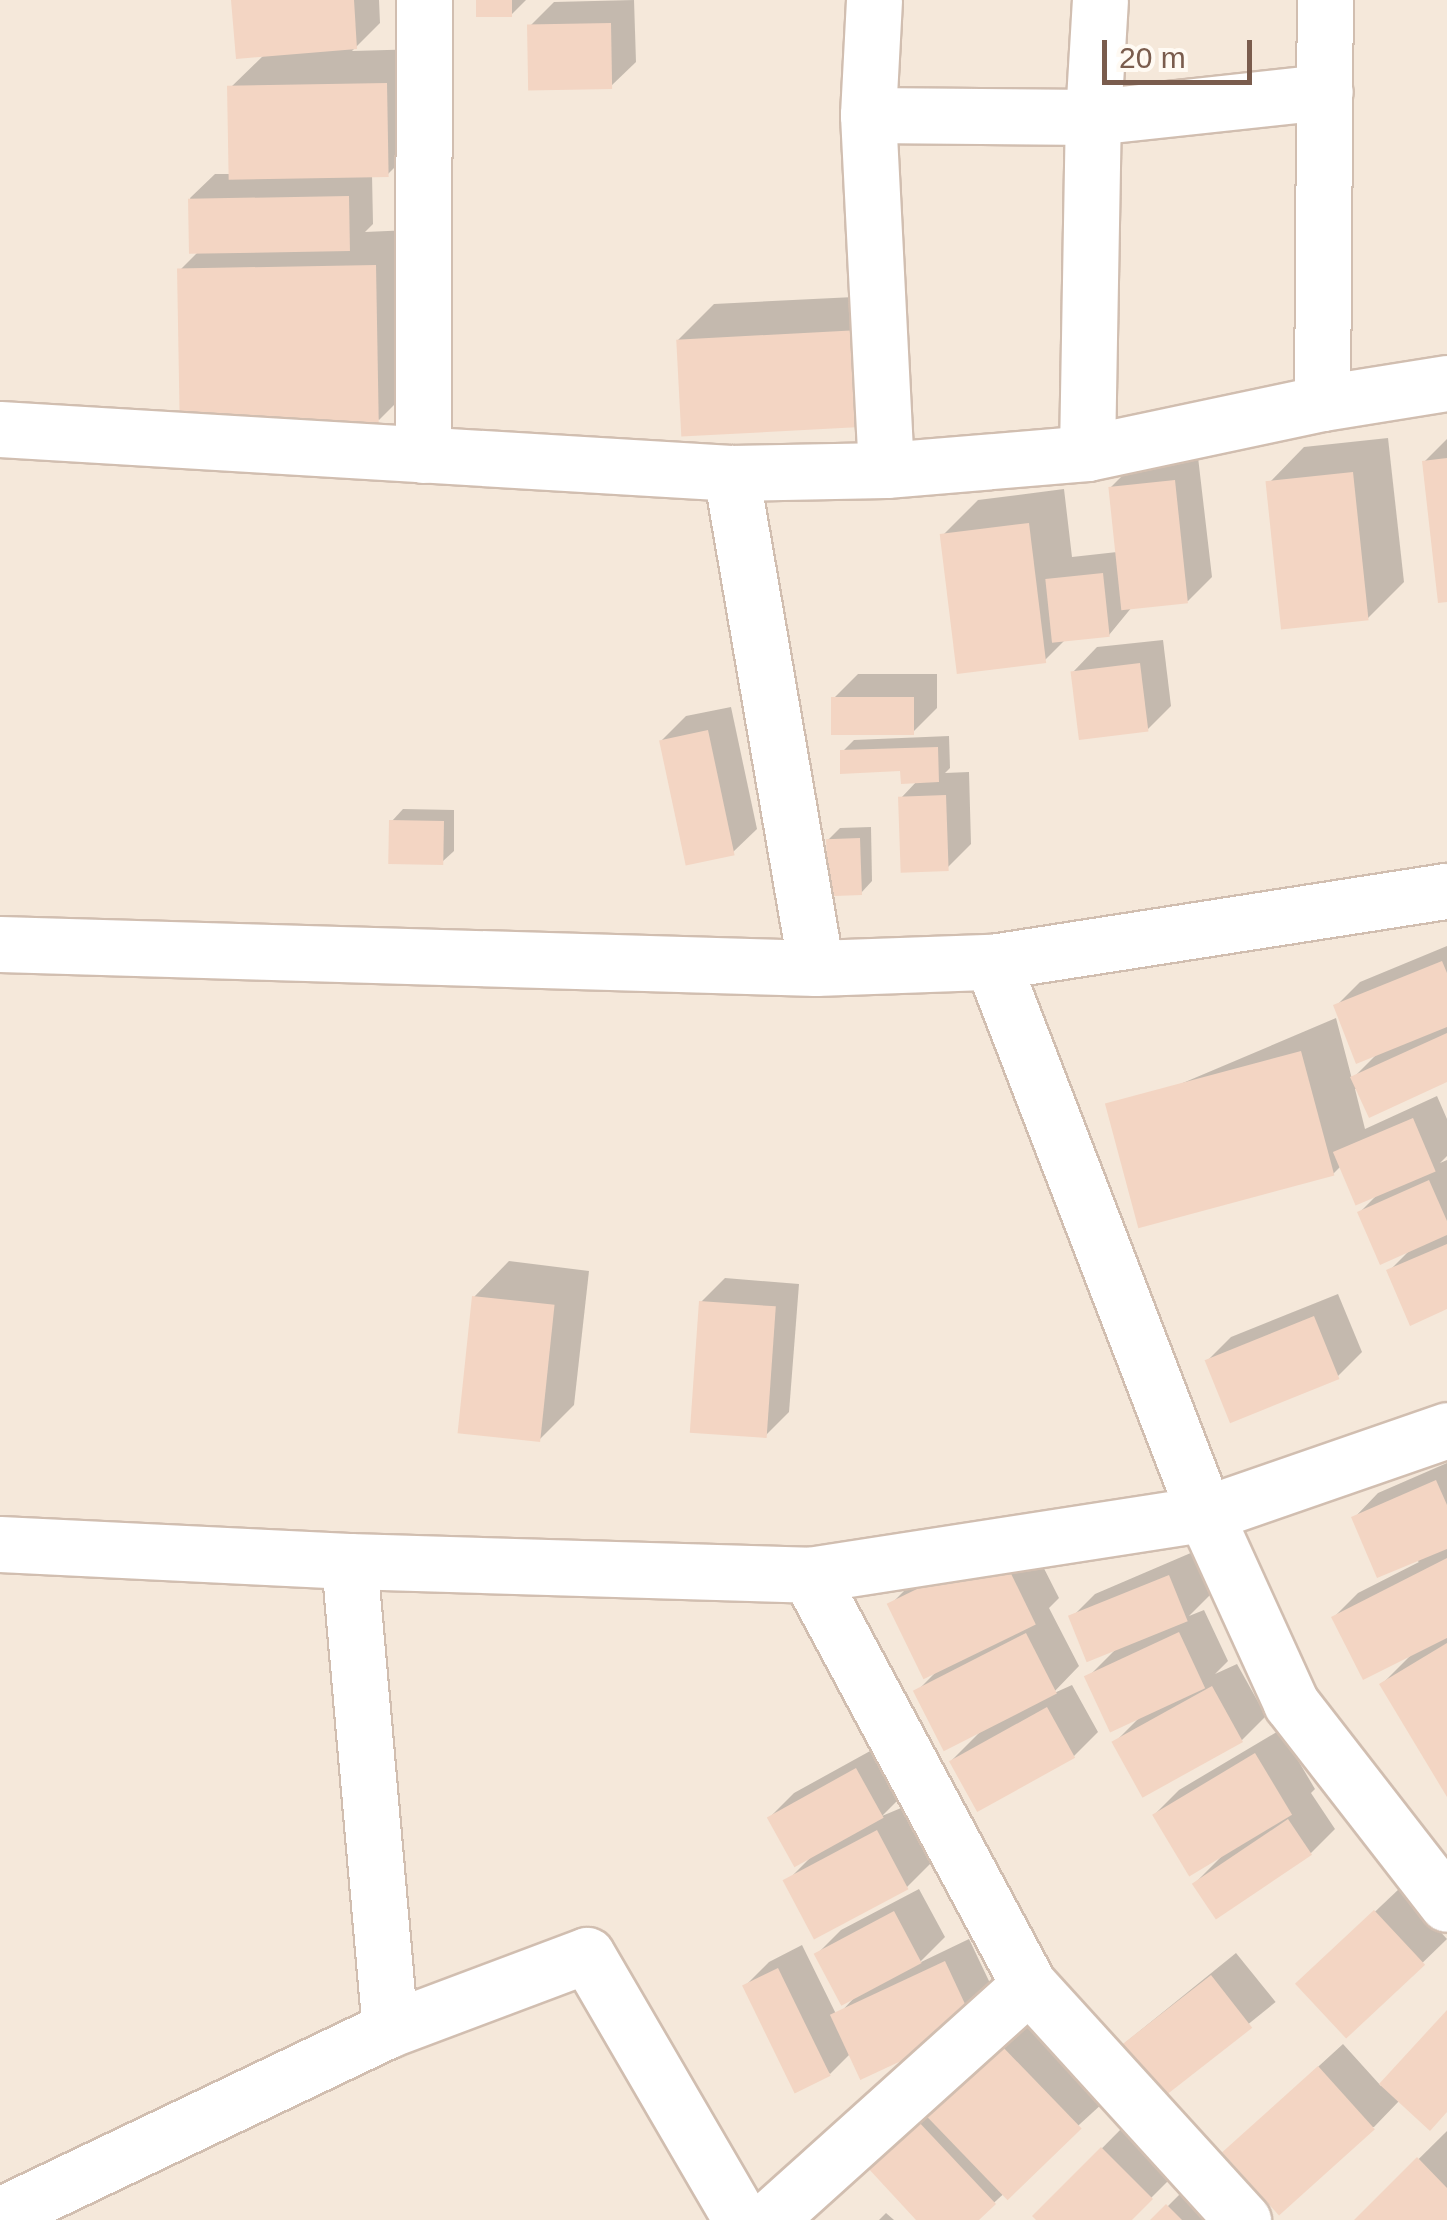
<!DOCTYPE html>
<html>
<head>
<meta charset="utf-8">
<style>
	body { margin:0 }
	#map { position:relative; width:1447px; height:2220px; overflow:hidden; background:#fdf6ec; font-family:Helvetica,sans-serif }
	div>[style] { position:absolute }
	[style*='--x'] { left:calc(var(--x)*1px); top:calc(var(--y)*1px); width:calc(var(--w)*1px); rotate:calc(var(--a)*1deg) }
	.residential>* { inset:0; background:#f5e8da; transform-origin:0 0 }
	.shadow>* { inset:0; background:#0003; transform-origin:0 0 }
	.building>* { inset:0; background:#f3d5c3; transform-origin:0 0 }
	.roads { filter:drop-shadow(2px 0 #d1beb0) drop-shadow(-2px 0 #d1beb0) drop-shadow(0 2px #d1beb0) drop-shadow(0 -2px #d1beb0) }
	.street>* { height:55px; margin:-27.5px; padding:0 27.5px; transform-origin:27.5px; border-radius:27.5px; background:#fff }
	span { translate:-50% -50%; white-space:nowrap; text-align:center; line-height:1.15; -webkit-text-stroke:9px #fffaf3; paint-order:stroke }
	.scale { position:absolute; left:1102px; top:40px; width:150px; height:45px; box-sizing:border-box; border:5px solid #7a5c4d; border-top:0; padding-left:12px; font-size:30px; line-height:35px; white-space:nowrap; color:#7a5c4d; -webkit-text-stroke:8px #fffaf3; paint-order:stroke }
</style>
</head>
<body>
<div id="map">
	<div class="residential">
		<i style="left:0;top:0;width:1447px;height:2220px"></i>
	</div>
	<div class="shadow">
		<i style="clip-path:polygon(234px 0,379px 0,380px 23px,352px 51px,422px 49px,423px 139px,388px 174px,372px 174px,373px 224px,365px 232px,410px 230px,414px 385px,379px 420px,179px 271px,202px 248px,190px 198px,215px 174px,232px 174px,229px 89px,265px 54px)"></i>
		<i style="clip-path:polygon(479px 0,526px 0,510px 16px)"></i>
		<i style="clip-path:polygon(634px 0,636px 62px,611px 86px,529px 27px,554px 2px)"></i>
		<i style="clip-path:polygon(895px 295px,899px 390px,678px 340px,714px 304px)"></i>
		<i style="clip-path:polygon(1388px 438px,1404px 582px,1368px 618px,1269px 483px,1304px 447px)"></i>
		<i style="clip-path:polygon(1447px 439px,1447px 600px,1424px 462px)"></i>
		<i style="clip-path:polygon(1198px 457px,1212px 577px,1188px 601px,1132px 607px,1109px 635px,1065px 640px,1044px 661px,943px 535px,978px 500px,1064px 489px,1072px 557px,1117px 552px,1110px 488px,1134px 464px)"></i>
		<i style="clip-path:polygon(1163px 640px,1171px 706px,1147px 730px,1073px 672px,1097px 647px)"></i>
		<i style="clip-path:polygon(858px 674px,937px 674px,937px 708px,913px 732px,834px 698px)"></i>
		<i style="clip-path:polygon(731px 707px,757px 829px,732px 853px,662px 740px,686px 716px)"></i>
		<i style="clip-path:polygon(949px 736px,950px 768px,945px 773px,969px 772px,971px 844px,947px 868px,901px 798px,918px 780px,903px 769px,842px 752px,854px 740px)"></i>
		<i style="clip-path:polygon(403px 809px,454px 810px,454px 851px,442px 862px,392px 821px)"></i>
		<i style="clip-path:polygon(871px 827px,872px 881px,861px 893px,828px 840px,840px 828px)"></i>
		<i style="clip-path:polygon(1447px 946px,1447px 1079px,1355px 1089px,1365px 1129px,1437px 1096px,1447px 1119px,1447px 1156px,1440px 1163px,1447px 1160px,1447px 1307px,1389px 1271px,1412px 1248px,1360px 1212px,1377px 1195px,1341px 1166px,1333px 1174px,1117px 1131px,1152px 1096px,1336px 1018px,1352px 1079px,1379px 1052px,1336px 1006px,1360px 982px)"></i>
		<i style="clip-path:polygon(509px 1261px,589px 1271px,574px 1405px,538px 1441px,474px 1297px)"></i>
		<i style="clip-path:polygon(725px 1278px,799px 1284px,789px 1412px,765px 1436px,701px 1302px)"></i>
		<i style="clip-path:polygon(1338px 1294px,1362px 1352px,1337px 1377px,1207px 1361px,1231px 1337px)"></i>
		<i style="clip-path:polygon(1447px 1463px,1447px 1792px,1382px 1684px,1412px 1654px,1334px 1617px,1358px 1593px,1419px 1562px,1354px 1518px,1378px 1493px)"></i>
		<i style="clip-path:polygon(1023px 1527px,1059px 1598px,1049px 1608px,1079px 1666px,1052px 1694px,1072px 1685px,1098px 1732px,1074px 1756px,976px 1808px,951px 1761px,981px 1731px,916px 1692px,935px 1673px,890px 1605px,914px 1581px)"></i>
		<i style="clip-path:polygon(1193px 1552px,1210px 1595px,1189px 1616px,1204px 1610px,1228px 1661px,1215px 1674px,1237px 1664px,1266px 1716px,1242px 1740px,1143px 1795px,1114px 1743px,1141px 1716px,1087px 1678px,1115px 1650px,1071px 1618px,1095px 1594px)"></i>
		<i style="clip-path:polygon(1280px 1730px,1315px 1789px,1311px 1793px,1335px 1829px,1311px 1853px,1216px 1916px,1194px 1884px,1221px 1857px,1155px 1814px,1179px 1790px)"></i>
		<i style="clip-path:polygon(881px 1745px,906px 1792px,882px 1816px,901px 1808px,931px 1863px,907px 1887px,787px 1881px,813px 1855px,770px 1817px,794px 1793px)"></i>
		<i style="clip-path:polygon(1400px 1888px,1447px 1939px,1347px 2036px,1323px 1961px)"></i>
		<i style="clip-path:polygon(919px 1889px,945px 1937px,919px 1963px,969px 1939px,998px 2000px,851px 2053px,830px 2074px,745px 1986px,769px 1962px,802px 1945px,837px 2016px,854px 1998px,817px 1954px,841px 1930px)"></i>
		<i style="left:1236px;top:1953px;width:63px;height:158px;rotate:51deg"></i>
		<i style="clip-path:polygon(1036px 2009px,1115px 2092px,975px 2220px,920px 2220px,870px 2167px)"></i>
		<i style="clip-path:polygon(1447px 2014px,1447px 2110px,1400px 2100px,1374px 2127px,1250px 2129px,1343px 2044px,1381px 2086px)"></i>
		<i style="clip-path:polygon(1126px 2124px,1175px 2174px,1129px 2220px,1039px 2220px,1035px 2216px)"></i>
		<i style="clip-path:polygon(1447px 2131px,1447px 2220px,1357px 2220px)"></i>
		<i style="clip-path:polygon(1192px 2182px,1230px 2220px,1154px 2220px)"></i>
		<i style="clip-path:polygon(886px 2213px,894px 2220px,879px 2220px)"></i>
	</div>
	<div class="building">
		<i style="clip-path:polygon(231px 0,354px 0,357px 49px,236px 59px)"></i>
		<i style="left:476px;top:0;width:36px;height:17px"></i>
		<i style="left:611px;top:23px;width:66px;height:84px;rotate:89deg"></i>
		<i style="left:387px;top:83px;width:94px;height:160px;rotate:89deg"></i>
		<i style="left:349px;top:196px;width:55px;height:161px;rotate:89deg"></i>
		<i style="left:376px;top:265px;width:158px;height:199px;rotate:89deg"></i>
		<i style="left:860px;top:330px;width:97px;height:184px;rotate:87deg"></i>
		<i style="clip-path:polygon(1447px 458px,1447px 602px,1438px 603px,1422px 461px)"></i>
		<i style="left:1353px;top:472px;width:149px;height:88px;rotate:84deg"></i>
		<i style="left:1175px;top:480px;width:124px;height:67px;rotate:84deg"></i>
		<i style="left:1029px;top:523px;width:141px;height:90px;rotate:83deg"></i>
		<i style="left:1103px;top:573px;width:64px;height:58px;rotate:84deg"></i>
		<i style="left:1140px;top:663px;width:69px;height:70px;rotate:83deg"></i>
		<i style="left:831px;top:697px;width:83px;height:38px"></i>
		<i style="left:708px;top:730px;width:128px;height:50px;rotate:78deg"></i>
		<i style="clip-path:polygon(938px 747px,939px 782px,901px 784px,900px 771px,840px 774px,840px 750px)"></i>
		<i style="left:946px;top:795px;width:76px;height:48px;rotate:88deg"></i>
		<i style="left:389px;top:820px;width:55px;height:44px;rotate:1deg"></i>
		<i style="left:860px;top:838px;width:57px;height:34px;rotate:88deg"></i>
		<i style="clip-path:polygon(1442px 961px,1447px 973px,1447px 1027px,1356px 1064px,1333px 1005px)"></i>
		<i style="clip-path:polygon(1447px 1033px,1447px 1082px,1369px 1118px,1350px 1077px)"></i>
		<i style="left:1301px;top:1051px;width:129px;height:203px;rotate:75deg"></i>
		<i style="left:1413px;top:1118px;width:58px;height:87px;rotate:67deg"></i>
		<i style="clip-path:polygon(1429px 1180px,1447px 1221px,1447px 1235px,1380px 1265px,1357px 1212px)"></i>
		<i style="clip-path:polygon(1447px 1244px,1447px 1309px,1410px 1326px,1386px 1270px)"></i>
		<i style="left:472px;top:1296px;width:83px;height:138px;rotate:6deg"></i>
		<i style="left:699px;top:1301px;width:77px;height:132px;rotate:4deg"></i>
		<i style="left:1314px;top:1316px;width:68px;height:118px;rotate:68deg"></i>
		<i style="clip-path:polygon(1436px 1480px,1447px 1505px,1447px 1549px,1377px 1578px,1351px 1517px)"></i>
		<i style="left:999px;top:1549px;width:84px;height:125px;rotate:64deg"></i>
		<i style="clip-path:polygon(1447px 1558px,1447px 1638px,1363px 1680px,1331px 1617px)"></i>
		<i style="left:1169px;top:1575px;width:50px;height:109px;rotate:68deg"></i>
		<i style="left:1179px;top:1632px;width:62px;height:105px;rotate:65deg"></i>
		<i style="left:1026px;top:1633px;width:68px;height:127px;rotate:63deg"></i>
		<i style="clip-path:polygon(1447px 1643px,1447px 1797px,1379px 1684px)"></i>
		<i style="left:1212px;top:1686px;width:64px;height:115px;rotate:61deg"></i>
		<i style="left:1047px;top:1707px;width:58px;height:112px;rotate:61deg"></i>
		<i style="left:1255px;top:1753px;width:72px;height:120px;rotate:59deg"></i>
		<i style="left:856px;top:1768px;width:57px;height:102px;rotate:61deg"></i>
		<i style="left:1288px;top:1819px;width:43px;height:116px;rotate:56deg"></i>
		<i style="left:877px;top:1830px;width:67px;height:107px;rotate:62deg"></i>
		<i style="left:1374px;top:1910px;width:75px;height:108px;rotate:47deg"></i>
		<i style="left:894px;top:1911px;width:59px;height:91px;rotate:62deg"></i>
		<i style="left:945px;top:1961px;width:72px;height:127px;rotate:65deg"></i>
		<i style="left:778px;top:1968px;width:120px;height:40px;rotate:64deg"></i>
		<i style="left:1211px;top:1975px;width:67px;height:127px;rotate:52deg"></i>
		<i style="clip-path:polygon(1447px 2010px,1447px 2112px,1430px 2131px,1379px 2084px)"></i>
		<i style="left:999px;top:2043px;width:119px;height:103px;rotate:46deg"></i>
		<i style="left:1318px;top:2066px;width:85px;height:129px;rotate:48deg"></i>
		<i style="clip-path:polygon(917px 2120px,996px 2204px,979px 2220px,916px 2220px,867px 2167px)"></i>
		<i style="clip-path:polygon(1101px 2147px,1153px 2199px,1132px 2220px,1036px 2220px,1032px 2216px)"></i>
		<i style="clip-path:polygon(1417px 2157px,1447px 2188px,1447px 2220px,1354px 2220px)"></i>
		<i style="clip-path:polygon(1166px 2204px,1182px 2220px,1150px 2220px)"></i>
	</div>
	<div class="roads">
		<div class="street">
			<i style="--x:874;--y:0;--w:115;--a:93"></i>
			<i style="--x:868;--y:115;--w:355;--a:87.1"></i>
			<i style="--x:868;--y:115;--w:225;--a:0.5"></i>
			<i style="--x:1093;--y:117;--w:233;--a:-6.2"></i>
			<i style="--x:1322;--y:403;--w:403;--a:-89.6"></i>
			<i style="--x:0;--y:429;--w:732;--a:3.44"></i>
			<i style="--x:731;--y:473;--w:155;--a:-1.1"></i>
			<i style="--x:886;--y:470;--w:202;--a:-4.8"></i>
			<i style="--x:1087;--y:453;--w:240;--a:-12"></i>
			<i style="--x:1322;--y:403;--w:127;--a:-9.1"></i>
			<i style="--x:1087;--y:453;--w:336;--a:-89"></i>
			<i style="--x:1093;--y:117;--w:117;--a:-86.6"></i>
			<i style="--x:423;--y:455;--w:455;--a:-89.9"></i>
			<i style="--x:731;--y:473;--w:502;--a:80.26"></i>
			<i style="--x:0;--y:944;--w:816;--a:1.68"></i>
			<i style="--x:816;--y:968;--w:176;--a:-2"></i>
			<i style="--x:992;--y:962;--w:461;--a:-8.9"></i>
			<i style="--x:992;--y:962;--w:592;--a:68.9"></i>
			<i style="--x:1205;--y:1514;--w:208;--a:65.5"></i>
			<i style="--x:1291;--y:1703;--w:254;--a:52.2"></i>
			<i style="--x:0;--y:1544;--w:349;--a:2.8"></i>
			<i style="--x:349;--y:1561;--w:460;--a:1.7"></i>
			<i style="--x:809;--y:1575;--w:401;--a:-8.8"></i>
			<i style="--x:1205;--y:1514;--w:256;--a:-19.1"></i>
			<i style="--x:349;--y:1561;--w:470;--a:85"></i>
			<i style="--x:809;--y:1575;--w:465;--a:61.8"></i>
			<i style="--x:1029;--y:1985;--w:318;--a:47.7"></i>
			<i style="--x:0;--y:2215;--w:432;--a:-25.5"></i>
			<i style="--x:390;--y:2029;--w:210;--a:-20.6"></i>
			<i style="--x:587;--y:1955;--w:306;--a:59.8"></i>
			<i style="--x:768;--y:2220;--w:351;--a:-42"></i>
		</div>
	</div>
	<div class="scale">20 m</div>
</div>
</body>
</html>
